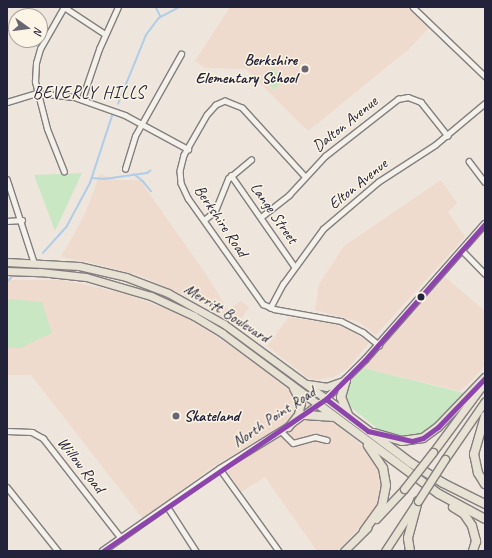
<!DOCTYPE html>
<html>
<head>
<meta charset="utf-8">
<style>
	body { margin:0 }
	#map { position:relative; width:492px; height:558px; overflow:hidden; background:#eee5dc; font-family:Caveat,sans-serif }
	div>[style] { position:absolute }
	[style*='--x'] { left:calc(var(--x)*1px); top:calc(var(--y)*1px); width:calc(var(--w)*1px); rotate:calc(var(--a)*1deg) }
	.built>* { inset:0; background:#eedbcd }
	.green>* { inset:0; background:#cae7c3; transform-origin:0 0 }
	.stream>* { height:1.5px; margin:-0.75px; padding:0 0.75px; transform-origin:0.75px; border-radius:0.75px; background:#afcde9 }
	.roads { filter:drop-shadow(1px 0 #827e7f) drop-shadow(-1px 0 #827e7f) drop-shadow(0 1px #827e7f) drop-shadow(0 -1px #827e7f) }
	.minor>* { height:4.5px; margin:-2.25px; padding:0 2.25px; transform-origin:2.25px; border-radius:2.25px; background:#f4f0ea }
	.tertiary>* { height:5.5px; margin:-2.75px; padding:0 2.75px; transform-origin:2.75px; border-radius:2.75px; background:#f4f0ea }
	.primary>* { height:7px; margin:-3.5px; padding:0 3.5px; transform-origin:3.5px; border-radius:3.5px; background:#e7e2d3 }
	.motorway>* { height:8px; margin:-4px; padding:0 4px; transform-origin:4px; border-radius:4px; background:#e7e2d3 }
	.bridges { filter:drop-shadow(1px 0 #827e7f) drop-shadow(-1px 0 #827e7f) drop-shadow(0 1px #827e7f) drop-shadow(0 -1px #827e7f) }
	.primary-bridge>* { height:7px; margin:-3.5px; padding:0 3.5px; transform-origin:3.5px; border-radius:3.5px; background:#e7e2d3 }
	.bus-1>* { height:5px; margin:-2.5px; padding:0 2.5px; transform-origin:2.5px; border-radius:2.5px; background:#8e44ad }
	.dots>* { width:11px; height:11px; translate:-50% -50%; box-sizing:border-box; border:2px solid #fcf5e5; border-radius:50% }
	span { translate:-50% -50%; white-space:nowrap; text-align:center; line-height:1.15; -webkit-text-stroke:3px #fcf5e5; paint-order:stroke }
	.poi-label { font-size:16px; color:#22223b; font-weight:700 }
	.right { translate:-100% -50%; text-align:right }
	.left { translate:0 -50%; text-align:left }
	.street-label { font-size:16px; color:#22223b }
	.neighbourhood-label { font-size:17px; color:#22223b; letter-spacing:1px }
	.frame { position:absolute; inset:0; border:8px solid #22223b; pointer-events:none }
	.north { position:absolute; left:8px; top:8px; width:40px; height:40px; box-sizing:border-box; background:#fcf5e5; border:1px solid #a5a1a1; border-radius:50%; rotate:104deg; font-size:11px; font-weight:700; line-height:16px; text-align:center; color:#22223b }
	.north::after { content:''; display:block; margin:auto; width:14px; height:18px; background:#696673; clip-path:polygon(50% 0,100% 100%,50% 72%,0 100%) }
</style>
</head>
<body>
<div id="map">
	<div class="built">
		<i style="clip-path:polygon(230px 7px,407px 7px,429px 28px,409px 49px,308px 131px,246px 69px,205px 68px,195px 61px)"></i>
		<i style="clip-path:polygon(100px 174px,117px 180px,143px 180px,146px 189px,206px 274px,228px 310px,241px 301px,249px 307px,237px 325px,201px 303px,141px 276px,92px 263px,61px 257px,84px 216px)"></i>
		<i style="clip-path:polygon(441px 180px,457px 203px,448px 212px,465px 237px,376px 335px,359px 322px,315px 310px,319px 284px,344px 246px)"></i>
		<i style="clip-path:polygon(445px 277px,485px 311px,485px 365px,473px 379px,460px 391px,363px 368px)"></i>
		<i style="clip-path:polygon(11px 280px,60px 280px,83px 284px,129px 295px,182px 315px,216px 336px,312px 404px,290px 421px,211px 468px,143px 519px,31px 375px,7px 375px,7px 284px)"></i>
		<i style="clip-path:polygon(289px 317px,346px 326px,369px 343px,348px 368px,334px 377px,317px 380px,308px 378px,267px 346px)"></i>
		<i style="clip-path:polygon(320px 416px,335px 423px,372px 454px,381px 474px,382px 491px,375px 510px,338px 551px,317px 551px,265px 477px,241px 492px,226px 469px,306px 419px)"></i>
	</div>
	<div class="green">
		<i style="left:272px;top:68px;width:17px;height:14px;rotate:45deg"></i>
		<i style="clip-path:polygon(82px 173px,55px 231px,34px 175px)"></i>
		<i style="clip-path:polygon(12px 299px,42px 302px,52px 333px,20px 348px,7px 348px,7px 301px)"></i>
		<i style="clip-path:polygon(363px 368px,468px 394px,430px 431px,411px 439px,387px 436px,343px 401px,345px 387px)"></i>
	</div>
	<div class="stream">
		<i style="--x:156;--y:7;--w:11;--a:63"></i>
		<i style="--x:118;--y:104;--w:74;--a:-67.9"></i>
		<i style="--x:146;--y:35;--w:21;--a:-53"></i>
		<i style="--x:159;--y:18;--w:24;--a:-28"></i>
		<i style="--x:134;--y:174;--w:11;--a:38"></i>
		<i style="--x:143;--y:181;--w:13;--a:51"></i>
		<i style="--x:92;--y:178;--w:12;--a:5"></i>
		<i style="--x:104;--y:179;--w:43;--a:-7.9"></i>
		<i style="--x:147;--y:173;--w:4;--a:-34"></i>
		<i style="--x:43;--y:253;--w:36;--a:-48"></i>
		<i style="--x:67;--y:226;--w:49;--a:-61.9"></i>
		<i style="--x:90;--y:183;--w:71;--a:-71.8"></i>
		<i style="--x:7;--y:282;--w:6;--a:-45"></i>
	</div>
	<div class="roads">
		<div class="minor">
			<i style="--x:64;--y:7;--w:49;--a:33.4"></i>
			<i style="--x:413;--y:7;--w:100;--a:43.8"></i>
			<i style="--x:82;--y:99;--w:53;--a:-71.2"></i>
			<i style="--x:99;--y:49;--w:46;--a:-65.7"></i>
			<i style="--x:7;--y:102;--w:30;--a:-17"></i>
			<i style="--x:36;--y:93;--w:38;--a:6"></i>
			<i style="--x:74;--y:97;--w:54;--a:19.4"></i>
			<i style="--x:125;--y:115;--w:72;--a:28.4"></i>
			<i style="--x:469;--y:161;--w:26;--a:53"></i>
			<i style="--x:125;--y:169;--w:34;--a:-73"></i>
			<i style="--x:135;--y:136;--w:94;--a:-60.7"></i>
			<i style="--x:64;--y:172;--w:46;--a:-111.6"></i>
			<i style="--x:47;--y:129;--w:49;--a:-104.3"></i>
			<i style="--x:35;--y:82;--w:19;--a:-87"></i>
			<i style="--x:36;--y:63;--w:15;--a:-74"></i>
			<i style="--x:40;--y:49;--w:48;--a:-60.3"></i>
			<i style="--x:231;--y:175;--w:112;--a:55.2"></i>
			<i style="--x:305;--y:177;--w:93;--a:-132.4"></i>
			<i style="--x:242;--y:108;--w:18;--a:-158"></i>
			<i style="--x:225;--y:101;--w:10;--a:156"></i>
			<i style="--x:216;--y:105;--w:13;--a:132"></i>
			<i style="--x:207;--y:115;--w:46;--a:119.9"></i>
			<i style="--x:184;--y:155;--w:16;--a:104"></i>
			<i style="--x:180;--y:171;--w:12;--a:85"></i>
			<i style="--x:181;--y:183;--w:17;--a:65"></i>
			<i style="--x:188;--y:198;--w:130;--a:54.7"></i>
			<i style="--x:263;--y:304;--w:12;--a:24"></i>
			<i style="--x:274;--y:309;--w:68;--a:10.2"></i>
			<i style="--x:341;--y:321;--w:25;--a:27"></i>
			<i style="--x:363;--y:332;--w:21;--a:39"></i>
			<i style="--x:7;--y:179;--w:87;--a:72"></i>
			<i style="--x:261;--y:217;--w:36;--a:-38"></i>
			<i style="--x:289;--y:195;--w:53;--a:-47.3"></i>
			<i style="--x:325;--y:156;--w:93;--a:-38"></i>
			<i style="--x:398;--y:99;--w:10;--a:-11"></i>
			<i style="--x:408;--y:97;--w:14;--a:21"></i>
			<i style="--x:421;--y:102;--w:43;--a:51.5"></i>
			<i style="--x:204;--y:220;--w:14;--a:-39"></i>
			<i style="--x:215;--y:211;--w:35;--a:-68"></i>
			<i style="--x:228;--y:179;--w:30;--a:-40"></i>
			<i style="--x:7;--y:221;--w:15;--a:-4"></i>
			<i style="--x:462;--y:250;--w:33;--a:46"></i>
			<i style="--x:270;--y:308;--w:27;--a:-62"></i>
			<i style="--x:283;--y:284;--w:68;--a:-54"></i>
			<i style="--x:323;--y:229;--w:72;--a:-40.5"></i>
			<i style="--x:378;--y:182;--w:68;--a:-33"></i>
			<i style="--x:435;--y:145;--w:65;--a:-40"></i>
			<i style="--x:7;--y:431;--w:25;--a:2"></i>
			<i style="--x:32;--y:432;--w:13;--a:29"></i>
			<i style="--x:43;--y:438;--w:127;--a:52"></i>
			<i style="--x:281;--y:431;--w:17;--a:45"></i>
			<i style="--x:293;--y:443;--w:23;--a:-15"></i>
			<i style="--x:315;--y:437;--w:12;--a:14"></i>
			<i style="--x:220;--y:469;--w:101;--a:54.3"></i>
			<i style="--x:7;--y:487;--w:82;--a:51.4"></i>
			<i style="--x:167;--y:506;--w:54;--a:57.2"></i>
		</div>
		<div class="tertiary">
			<i style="--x:103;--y:551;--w:143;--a:-35"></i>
			<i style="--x:220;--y:469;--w:80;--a:-31.7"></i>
			<i style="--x:288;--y:427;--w:47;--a:-36.4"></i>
			<i style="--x:326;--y:399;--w:55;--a:-45"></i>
			<i style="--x:365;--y:360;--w:181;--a:-48.6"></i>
		</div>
		<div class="primary">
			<i style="--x:7;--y:262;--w:72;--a:3.2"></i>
			<i style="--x:79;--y:266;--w:48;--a:13.2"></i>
			<i style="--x:126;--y:277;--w:45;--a:20.9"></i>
			<i style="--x:168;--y:293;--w:64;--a:29"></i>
			<i style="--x:224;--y:324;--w:127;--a:36.3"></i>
			<i style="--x:7;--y:271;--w:33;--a:2"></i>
			<i style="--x:40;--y:272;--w:46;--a:6.2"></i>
			<i style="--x:86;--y:277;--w:68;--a:16.3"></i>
			<i style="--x:151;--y:296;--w:47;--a:24.9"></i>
			<i style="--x:194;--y:316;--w:33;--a:31"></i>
			<i style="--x:222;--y:333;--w:121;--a:36.6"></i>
			<i style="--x:308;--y:384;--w:18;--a:9"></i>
			<i style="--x:326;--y:387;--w:21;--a:-19"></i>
			<i style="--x:288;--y:427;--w:16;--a:-52"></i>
			<i style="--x:298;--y:414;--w:11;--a:-75"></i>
			<i style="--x:301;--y:403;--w:17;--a:-118"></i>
			<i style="--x:433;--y:452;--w:87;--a:-53.4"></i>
			<i style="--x:445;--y:459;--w:70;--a:-55.4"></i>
			<i style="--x:376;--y:519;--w:41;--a:-47"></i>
			<i style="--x:344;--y:551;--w:33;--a:-45"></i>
			<i style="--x:385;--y:551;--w:59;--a:-56.9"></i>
		</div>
		<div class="motorway">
			<i style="--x:346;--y:380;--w:18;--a:106"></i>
			<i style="--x:341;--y:397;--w:18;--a:68"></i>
			<i style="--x:326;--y:399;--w:106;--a:37"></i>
			<i style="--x:411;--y:463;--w:38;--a:32"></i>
			<i style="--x:443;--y:483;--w:47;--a:26.6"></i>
			<i style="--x:319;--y:405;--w:149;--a:36.6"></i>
			<i style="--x:439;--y:494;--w:52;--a:28.5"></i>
			<i style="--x:305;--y:415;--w:29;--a:4"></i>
			<i style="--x:485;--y:416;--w:40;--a:106"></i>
			<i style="--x:474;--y:454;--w:19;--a:78"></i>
			<i style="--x:478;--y:473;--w:13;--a:58"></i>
			<i style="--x:374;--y:433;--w:29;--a:16"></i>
			<i style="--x:402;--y:441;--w:21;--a:-8"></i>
			<i style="--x:423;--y:438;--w:19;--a:-36"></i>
			<i style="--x:438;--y:427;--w:68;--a:-46.2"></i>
			<i style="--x:453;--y:507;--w:13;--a:32"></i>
			<i style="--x:464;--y:514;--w:14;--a:56"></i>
			<i style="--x:472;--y:526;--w:16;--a:75"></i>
			<i style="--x:476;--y:541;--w:10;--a:107"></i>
			<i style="--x:364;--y:531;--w:31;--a:-54"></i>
			<i style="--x:382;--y:506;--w:21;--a:-79"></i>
			<i style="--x:386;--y:485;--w:17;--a:-100"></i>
			<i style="--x:383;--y:468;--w:27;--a:-124"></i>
			<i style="--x:410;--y:551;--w:13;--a:-99"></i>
			<i style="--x:408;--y:538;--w:38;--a:-75"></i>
		</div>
	</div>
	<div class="bridges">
		<div class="primary-bridge">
			<i style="--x:404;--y:489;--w:47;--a:-51.9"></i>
			<i style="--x:418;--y:501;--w:50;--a:-57.3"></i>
		</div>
	</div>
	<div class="bus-1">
		<i style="--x:326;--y:399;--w:53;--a:37.3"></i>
		<i style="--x:368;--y:431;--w:45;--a:12.8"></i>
		<i style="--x:412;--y:441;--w:11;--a:-15"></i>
		<i style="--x:423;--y:438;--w:19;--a:-36"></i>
		<i style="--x:438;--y:427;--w:68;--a:-46.2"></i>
		<i style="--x:103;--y:551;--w:270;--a:-34.3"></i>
		<i style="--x:326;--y:399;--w:55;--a:-45"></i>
		<i style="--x:365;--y:360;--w:181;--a:-48.6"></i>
	</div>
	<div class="dots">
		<i style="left:305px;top:69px;background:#696673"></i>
		<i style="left:421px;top:297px;background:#22223b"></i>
		<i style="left:176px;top:416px;background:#696673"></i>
	</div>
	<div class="poi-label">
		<span class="right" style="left:297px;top:69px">Berkshire<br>Elementary School</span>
		<span class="left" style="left:184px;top:416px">Skateland</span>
	</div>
	<div class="street-label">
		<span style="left:345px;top:124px;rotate:-39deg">Dalton Avenue</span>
		<span style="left:358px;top:184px;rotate:-39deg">Elton Avenue</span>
		<span style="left:274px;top:213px;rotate:55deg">Lange Street</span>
		<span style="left:221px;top:221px;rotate:56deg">Berkshire Road</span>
		<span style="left:227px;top:313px;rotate:32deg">Merritt Boulevard</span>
		<span style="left:274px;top:417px;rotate:-34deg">North Point Road</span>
		<span style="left:81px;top:465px;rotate:52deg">Willow Road</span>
	</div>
	<div class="neighbourhood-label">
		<span style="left:89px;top:93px">BEVERLY HILLS</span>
	</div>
	<div class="frame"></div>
	<div class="north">N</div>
</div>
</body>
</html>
